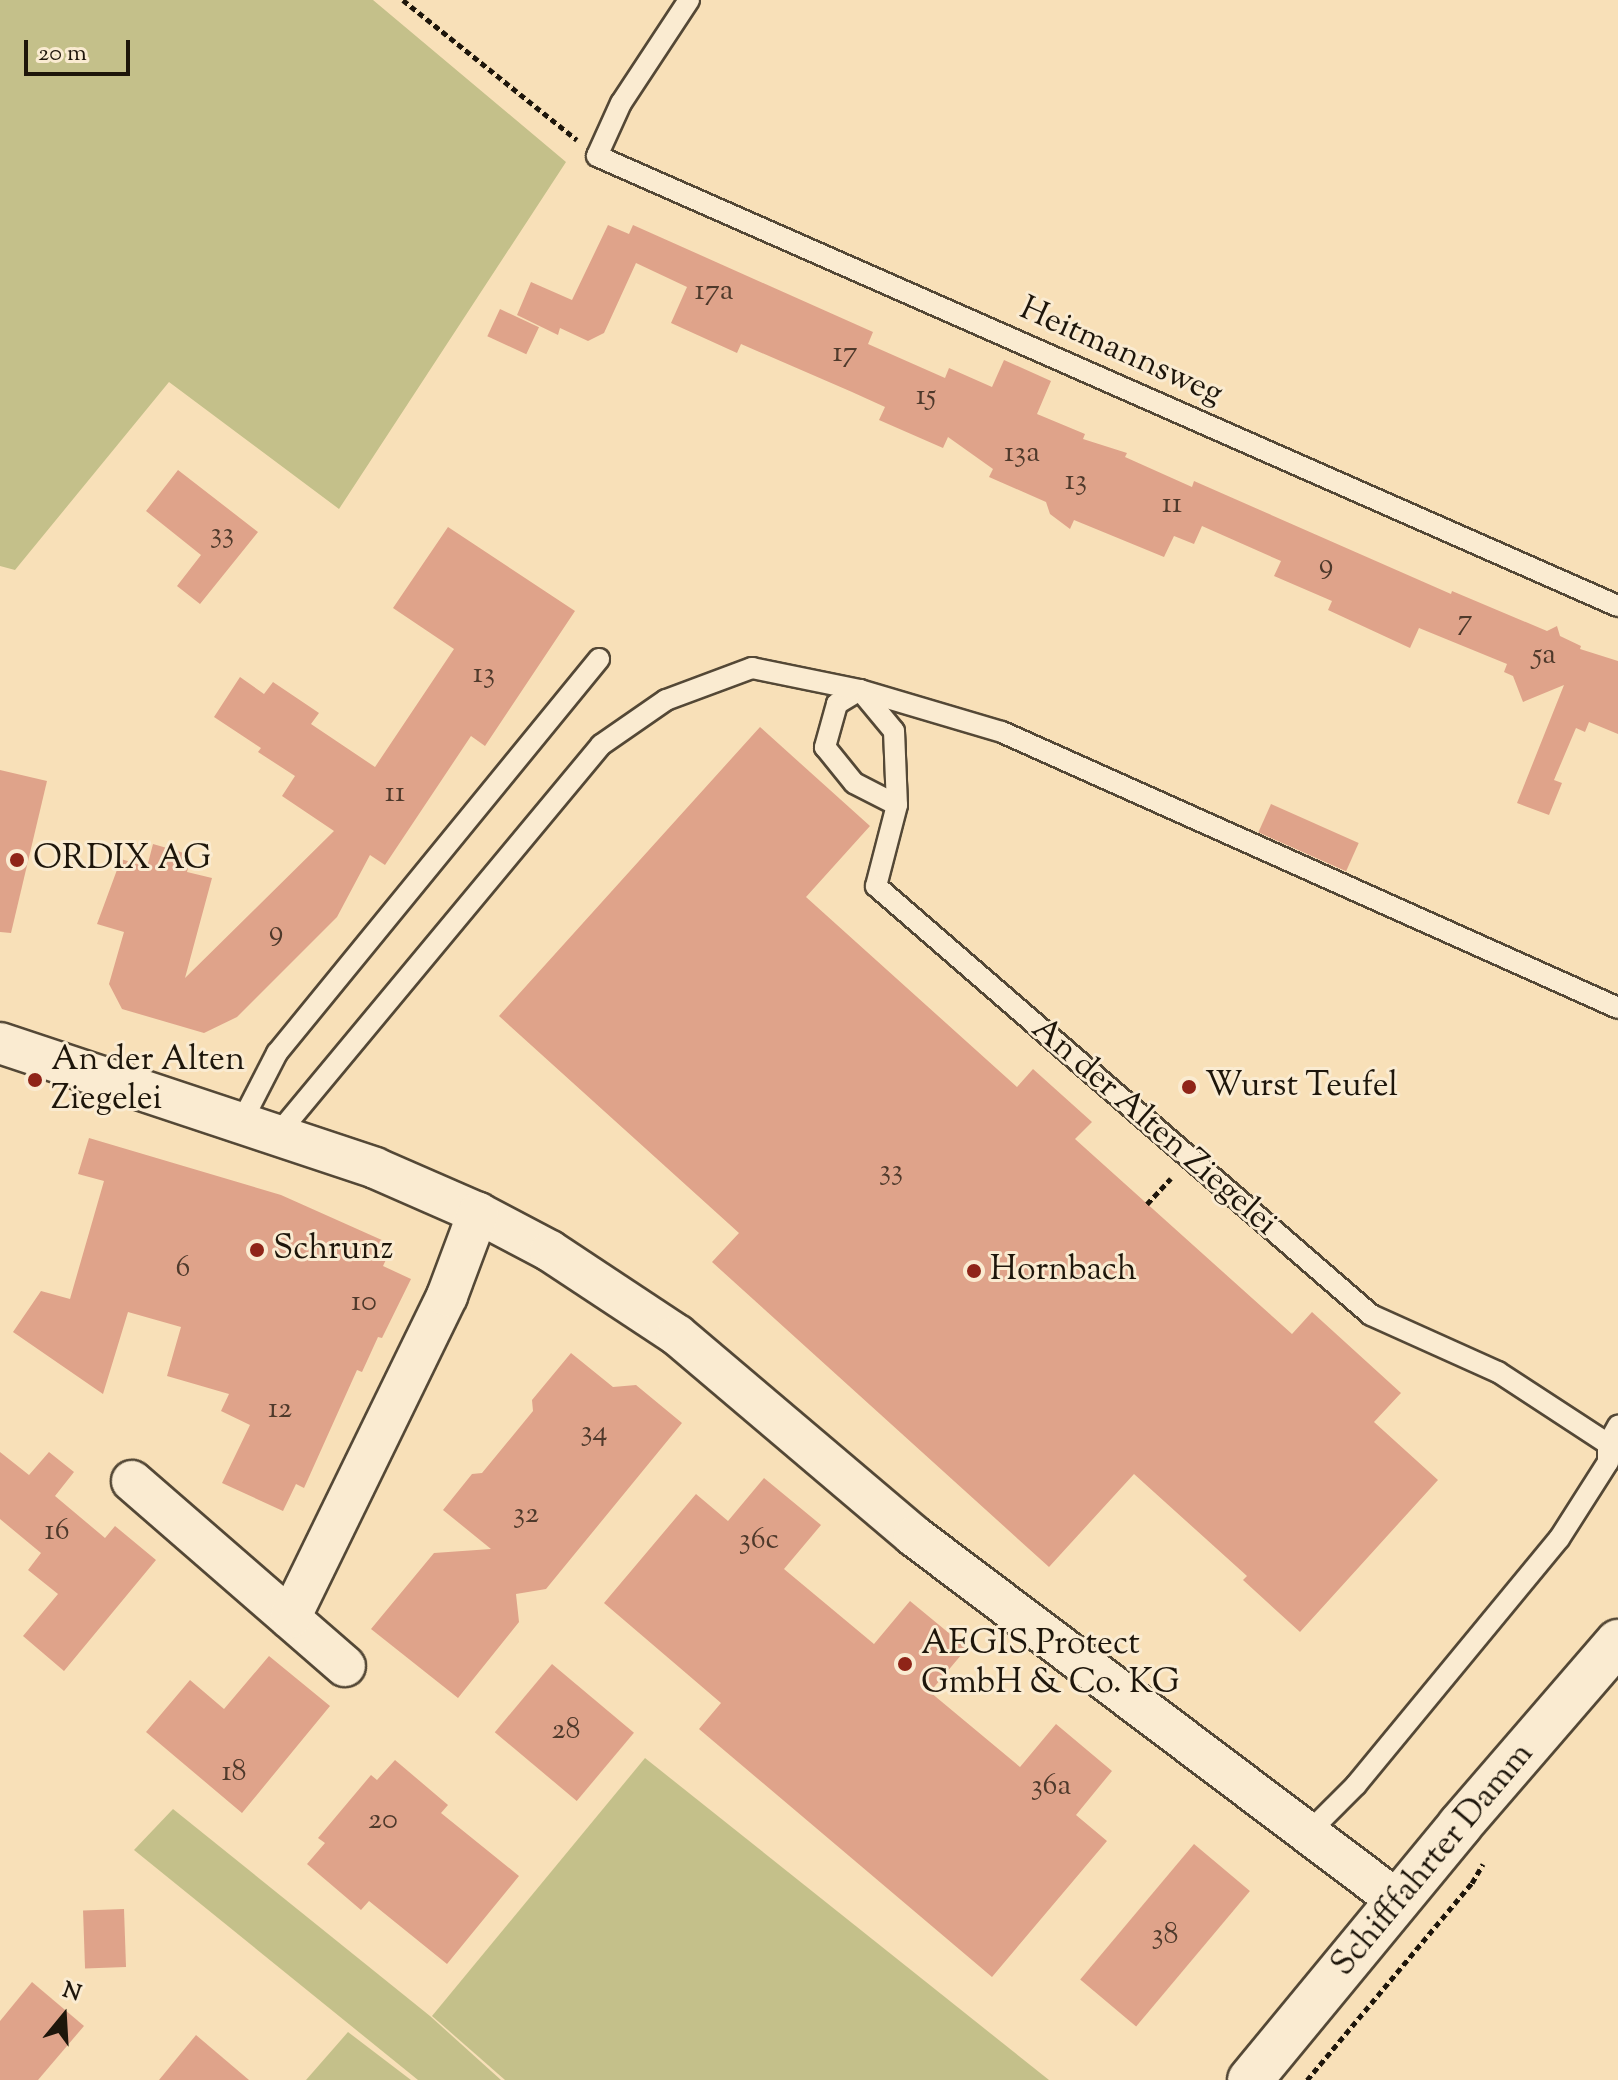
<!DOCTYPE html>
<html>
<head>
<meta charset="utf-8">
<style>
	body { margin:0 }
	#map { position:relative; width:1618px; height:2080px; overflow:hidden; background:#f8e0b8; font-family:"Sorts Mill Goudy",serif }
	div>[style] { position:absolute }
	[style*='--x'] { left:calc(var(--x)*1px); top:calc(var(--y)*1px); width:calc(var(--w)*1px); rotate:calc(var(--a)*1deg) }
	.green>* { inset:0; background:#c4c08a }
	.building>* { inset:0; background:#dfa38a; transform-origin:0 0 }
	.path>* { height:5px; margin-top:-2.5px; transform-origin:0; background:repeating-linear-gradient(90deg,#1e160b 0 6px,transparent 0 10px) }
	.roads { filter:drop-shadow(2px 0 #544836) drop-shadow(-2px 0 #544836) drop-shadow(0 2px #544836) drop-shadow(0 -2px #544836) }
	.service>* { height:20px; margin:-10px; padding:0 10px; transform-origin:10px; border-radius:10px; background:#faebd1 }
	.minor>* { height:40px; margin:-20px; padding:0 20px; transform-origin:20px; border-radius:20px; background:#faebd1 }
	.secondary>* { height:44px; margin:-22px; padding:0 22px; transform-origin:22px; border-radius:22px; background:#faebd1 }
	.dots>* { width:22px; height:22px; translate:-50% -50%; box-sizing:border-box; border:4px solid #faebd1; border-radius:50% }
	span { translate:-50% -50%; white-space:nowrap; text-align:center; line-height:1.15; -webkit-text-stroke:6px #faebd1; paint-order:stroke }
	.number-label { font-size:30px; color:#4e392b }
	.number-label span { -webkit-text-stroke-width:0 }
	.street-label { font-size:34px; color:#1e160b }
	.poi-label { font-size:34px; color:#1e160b }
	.left { translate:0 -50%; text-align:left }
	.north { position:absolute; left:24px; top:1976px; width:80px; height:80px; -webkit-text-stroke:6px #faebd1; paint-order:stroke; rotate:18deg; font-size:22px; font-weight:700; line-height:32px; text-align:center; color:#1e160b }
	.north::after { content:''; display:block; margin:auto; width:28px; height:36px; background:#1e160b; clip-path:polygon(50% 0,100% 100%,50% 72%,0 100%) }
	.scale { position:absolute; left:24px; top:40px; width:106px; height:36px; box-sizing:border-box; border:4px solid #1e160b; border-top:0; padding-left:10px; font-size:24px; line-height:28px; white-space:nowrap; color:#1e160b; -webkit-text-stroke:6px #faebd1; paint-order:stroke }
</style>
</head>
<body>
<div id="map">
	<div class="green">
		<i style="clip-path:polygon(0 0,373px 0,566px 162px,339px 509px,169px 382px,15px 570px,0 566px)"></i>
		<i style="clip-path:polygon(645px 1758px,1049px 2080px,505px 2080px,432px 2016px)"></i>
		<i style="clip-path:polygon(173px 1809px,430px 2016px,501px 2080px,418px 2080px,134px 1850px)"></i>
		<i style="clip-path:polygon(348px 2032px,411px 2080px,306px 2080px)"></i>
	</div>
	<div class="building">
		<i style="clip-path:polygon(608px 225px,629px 234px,633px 225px,873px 332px,868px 344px,945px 378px,949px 368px,992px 387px,1004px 360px,1051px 381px,1037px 414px,1085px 434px,1083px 439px,1127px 453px,1125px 457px,1192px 487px,1194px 481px,1451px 594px,1452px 591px,1547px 631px,1557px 626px,1560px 636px,1581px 646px,1580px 649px,1618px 661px,1618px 734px,1589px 722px,1585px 732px,1576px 728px,1554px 780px,1562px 783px,1549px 815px,1517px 803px,1564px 685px,1523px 702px,1513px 676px,1504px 672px,1507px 664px,1419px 628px,1410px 648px,1328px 610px,1332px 601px,1274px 576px,1281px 561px,1202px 526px,1194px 544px,1174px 536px,1164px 557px,1074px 520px,1070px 529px,1050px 514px,1046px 502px,989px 477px,993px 469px,948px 437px,943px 448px,879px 420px,885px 407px,852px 392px,741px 344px,737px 353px,671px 323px,687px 287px,636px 263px,604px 333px,588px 341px,560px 328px,558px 335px,517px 315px,531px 282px,572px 300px)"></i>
		<i style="left:500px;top:309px;width:43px;height:30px;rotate:25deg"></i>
		<i style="clip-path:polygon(178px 470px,258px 532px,200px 604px,177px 586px,201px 555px,146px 511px)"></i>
		<i style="clip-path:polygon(448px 527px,575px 611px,485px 746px,471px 736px,385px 865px,370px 855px,337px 917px,237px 1017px,204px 1033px,122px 1009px,109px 984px,124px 932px,97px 924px,121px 859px,147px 867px,153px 844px,191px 855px,187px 872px,212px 878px,185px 978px,334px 831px,282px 796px,295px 776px,258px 752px,261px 748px,214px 717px,240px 677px,264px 694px,273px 682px,319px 713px,311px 724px,375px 767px,454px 649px,393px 608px)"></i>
		<i style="clip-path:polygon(760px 727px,870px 826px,806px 897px,1017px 1087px,1033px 1069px,1092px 1122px,1075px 1139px,1292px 1334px,1312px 1312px,1401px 1393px,1374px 1422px,1438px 1480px,1300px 1632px,1243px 1580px,1247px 1576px,1134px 1474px,1049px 1567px,712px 1262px,739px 1233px,499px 1016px)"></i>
		<i style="clip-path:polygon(0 770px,47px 781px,11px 933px,0 932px)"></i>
		<i style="left:1271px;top:804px;width:96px;height:31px;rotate:24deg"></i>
		<i style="clip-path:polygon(89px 1138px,281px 1195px,393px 1245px,383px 1266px,411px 1279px,382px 1338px,378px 1337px,362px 1372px,357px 1370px,304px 1488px,296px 1484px,283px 1511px,222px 1483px,250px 1425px,221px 1411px,229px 1394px,167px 1376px,181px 1327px,128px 1312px,103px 1394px,13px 1332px,41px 1291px,70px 1299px,104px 1181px,78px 1174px)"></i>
		<i style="clip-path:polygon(571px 1353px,613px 1387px,636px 1385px,682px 1423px,546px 1589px,516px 1594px,519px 1622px,458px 1698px,371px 1629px,434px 1553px,491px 1549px,443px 1510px,472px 1474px,482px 1473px,533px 1411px,532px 1400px)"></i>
		<i style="clip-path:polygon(0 1452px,29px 1475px,49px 1452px,74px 1472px,55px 1496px,105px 1538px,115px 1526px,156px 1560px,64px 1671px,23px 1636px,58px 1594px,28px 1570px,41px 1553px,0 1519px)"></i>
		<i style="clip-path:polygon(764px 1478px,821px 1525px,784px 1569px,874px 1644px,910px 1601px,967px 1648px,930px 1692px,1020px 1767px,1056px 1724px,1112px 1771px,1076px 1815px,1107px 1841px,992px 1977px,699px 1729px,721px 1703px,604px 1603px,696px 1494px,728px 1521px)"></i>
		<i style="clip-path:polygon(269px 1656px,330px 1706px,242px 1813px,146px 1732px,190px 1680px,224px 1709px)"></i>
		<i style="left:552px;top:1664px;width:107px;height:89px;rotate:40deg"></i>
		<i style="clip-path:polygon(395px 1760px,448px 1805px,441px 1813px,519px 1876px,447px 1964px,369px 1901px,361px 1910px,307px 1864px,325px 1843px,318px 1838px,371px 1775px,377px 1780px)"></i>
		<i style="left:1194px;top:1844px;width:73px;height:177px;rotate:40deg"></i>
		<i style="left:124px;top:1909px;width:58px;height:41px;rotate:88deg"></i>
		<i style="clip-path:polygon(32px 1982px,84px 2026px,38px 2080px,0 2080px,0 2021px)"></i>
		<i style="clip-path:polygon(196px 2035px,249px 2080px,159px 2080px)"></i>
	</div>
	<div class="path">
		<i style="--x:403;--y:0;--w:223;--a:38.8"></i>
		<i style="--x:1147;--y:1204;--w:35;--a:-47"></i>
		<i style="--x:1307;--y:2080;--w:257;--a:-50.1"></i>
		<i style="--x:1472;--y:1883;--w:22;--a:-60"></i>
	</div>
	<div class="roads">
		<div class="service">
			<i style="--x:689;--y:0;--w:123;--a:123.4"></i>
			<i style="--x:621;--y:103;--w:58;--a:114.4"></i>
			<i style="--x:597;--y:156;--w:1116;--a:23.79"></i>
			<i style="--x:860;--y:690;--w:53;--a:50.3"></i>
			<i style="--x:894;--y:731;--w:74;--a:87.7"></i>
			<i style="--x:897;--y:805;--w:84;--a:104.5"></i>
			<i style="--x:876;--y:886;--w:655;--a:40.91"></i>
			<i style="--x:1371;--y:1315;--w:139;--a:24.2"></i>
			<i style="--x:1498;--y:1372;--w:131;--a:33.2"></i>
			<i style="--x:1608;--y:1444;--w:21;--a:-61"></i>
			<i style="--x:860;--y:690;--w:27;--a:149"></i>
			<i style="--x:837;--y:704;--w:45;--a:105.6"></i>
			<i style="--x:825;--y:747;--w:46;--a:51.1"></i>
			<i style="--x:854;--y:783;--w:48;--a:27.1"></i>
			<i style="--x:241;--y:1123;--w:79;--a:-62.8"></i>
			<i style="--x:277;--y:1053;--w:509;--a:-50.74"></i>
			<i style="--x:277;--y:1135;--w:507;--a:-50.28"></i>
			<i style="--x:601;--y:745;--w:79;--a:-34.7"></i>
			<i style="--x:666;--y:700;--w:92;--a:-20.4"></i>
			<i style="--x:752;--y:668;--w:110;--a:11.5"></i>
			<i style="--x:860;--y:690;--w:148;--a:16.5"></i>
			<i style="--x:1002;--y:732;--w:675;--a:24.13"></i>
			<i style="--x:1306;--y:1835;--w:71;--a:-45"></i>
			<i style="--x:1356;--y:1785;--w:319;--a:-50.5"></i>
			<i style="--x:1559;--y:1539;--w:91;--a:-57.5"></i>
			<i style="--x:1608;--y:1462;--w:18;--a:-90"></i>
		</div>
		<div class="minor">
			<i style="--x:0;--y:1043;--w:395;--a:18.4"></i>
			<i style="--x:375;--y:1168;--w:112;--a:23.6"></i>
			<i style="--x:478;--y:1213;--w:81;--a:27.8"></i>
			<i style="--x:550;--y:1251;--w:152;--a:33.5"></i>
			<i style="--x:677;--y:1335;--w:311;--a:40.3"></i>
			<i style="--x:914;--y:1536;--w:606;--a:37.02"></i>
			<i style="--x:132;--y:1481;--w:282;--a:41"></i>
			<i style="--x:290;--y:1618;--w:358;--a:-64"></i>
			<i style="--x:447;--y:1296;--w:89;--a:-69.5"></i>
		</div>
		<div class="secondary">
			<i style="--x:1250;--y:2080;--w:330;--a:-50.5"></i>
			<i style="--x:1460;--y:1825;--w:242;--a:-49.2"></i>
		</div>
	</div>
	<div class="dots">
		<i style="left:17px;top:860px;background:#8f2418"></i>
		<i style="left:35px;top:1080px;background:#8f2418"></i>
		<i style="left:1189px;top:1087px;background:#8f2418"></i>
		<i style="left:257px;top:1250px;background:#8f2418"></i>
		<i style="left:974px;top:1271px;background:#8f2418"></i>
		<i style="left:905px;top:1664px;background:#8f2418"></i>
	</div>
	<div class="number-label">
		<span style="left:714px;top:292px">17a</span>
		<span style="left:845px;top:354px">17</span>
		<span style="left:926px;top:397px">15</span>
		<span style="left:1022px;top:454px">13a</span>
		<span style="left:1076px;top:482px">13</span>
		<span style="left:1172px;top:505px">11</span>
		<span style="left:222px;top:535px">33</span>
		<span style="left:1326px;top:566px">9</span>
		<span style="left:1465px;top:622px">7</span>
		<span style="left:1544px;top:656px">5a</span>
		<span style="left:484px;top:675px">13</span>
		<span style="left:395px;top:794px">11</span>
		<span style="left:276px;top:933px">9</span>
		<span style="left:891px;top:1172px">33</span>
		<span style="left:183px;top:1269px">6</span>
		<span style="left:364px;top:1303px">10</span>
		<span style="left:280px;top:1410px">12</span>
		<span style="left:594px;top:1433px">34</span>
		<span style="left:526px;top:1515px">32</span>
		<span style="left:57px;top:1532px">16</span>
		<span style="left:759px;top:1541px">36c</span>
		<span style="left:566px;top:1731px">28</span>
		<span style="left:234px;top:1773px">18</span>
		<span style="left:1051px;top:1787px">36a</span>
		<span style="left:383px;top:1821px">20</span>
		<span style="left:1165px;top:1936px">38</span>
	</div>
	<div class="street-label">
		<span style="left:1121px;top:352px;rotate:24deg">Heitmannsweg</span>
		<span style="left:1154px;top:1127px;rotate:41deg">An der Alten Ziegelei</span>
		<span style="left:1433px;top:1860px;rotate:-50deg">Schifffahrter Damm</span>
	</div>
	<div class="poi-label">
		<span class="left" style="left:33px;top:860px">ORDIX AG</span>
		<span class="left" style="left:51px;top:1080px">An der Alten<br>Ziegelei</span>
		<span class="left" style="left:1205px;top:1087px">Wurst Teufel</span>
		<span class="left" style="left:273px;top:1250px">Schrunz</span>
		<span class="left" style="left:990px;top:1271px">Hornbach</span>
		<span class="left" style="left:921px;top:1664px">AEGIS Protect<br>GmbH &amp; Co. KG</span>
	</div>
	<div class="north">N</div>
	<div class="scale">20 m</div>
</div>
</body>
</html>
